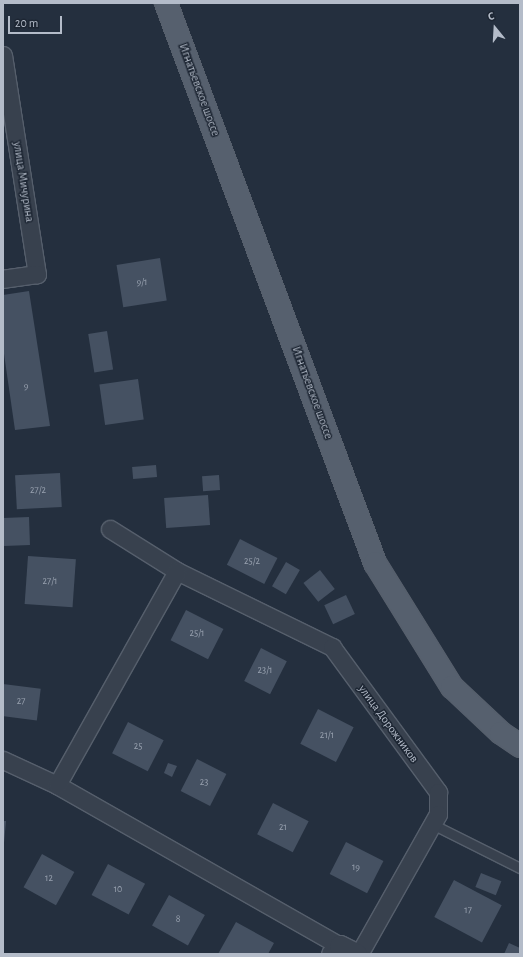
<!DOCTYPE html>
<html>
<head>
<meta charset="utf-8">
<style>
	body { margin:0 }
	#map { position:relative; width:523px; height:957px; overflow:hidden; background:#242f3e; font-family:"Alegreya Sans",sans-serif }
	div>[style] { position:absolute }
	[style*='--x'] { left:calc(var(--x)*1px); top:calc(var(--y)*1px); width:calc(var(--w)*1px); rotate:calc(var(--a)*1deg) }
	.building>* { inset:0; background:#455162; transform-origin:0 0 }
	.roads { filter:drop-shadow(1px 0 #565f6c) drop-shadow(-1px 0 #565f6c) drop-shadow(0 1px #565f6c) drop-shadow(0 -1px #565f6c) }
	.service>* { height:9px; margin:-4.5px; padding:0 4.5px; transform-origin:4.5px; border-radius:4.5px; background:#38414e }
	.minor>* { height:17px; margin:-8.5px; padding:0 8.5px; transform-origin:8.5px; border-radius:8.5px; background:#38414e }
	.tertiary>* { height:21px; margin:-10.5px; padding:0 10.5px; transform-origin:10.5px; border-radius:10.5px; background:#38414e }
	.primary>* { height:22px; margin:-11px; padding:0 11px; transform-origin:11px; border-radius:11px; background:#56606e }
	span { translate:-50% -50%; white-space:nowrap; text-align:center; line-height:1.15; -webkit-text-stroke:3px #1d2633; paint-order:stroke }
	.number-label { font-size:10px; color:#98a1af }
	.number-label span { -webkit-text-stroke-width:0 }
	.street-label { font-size:12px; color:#b4bcc9 }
	.frame { position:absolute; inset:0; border:4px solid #b4bcc9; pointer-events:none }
	.north { position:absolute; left:475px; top:8px; width:40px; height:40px; -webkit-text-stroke:3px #1d2633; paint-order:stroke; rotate:342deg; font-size:11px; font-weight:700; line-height:16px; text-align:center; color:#b4bcc9 }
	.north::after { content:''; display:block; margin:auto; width:14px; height:18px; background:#b4bcc9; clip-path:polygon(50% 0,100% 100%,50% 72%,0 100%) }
	.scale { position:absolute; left:8px; top:16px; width:54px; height:18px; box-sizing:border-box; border:2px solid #b4bcc9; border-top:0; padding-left:5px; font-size:12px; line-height:14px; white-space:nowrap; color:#b4bcc9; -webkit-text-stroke:3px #1d2633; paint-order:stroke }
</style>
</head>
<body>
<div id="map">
	<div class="building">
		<i style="left:160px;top:258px;width:43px;height:44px;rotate:81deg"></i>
		<i style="clip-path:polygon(29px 291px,50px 426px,15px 430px,3px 347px,3px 295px)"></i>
		<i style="left:107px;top:331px;width:39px;height:19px;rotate:81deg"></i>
		<i style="left:138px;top:379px;width:41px;height:39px;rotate:82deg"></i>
		<i style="left:156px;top:465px;width:12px;height:24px;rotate:85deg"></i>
		<i style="left:60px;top:473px;width:34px;height:45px;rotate:87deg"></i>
		<i style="left:219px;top:475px;width:15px;height:17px;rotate:86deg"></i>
		<i style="left:208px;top:495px;width:30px;height:44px;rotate:86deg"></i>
		<i style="left:29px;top:517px;width:28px;height:26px;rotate:88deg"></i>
		<i style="left:240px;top:539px;width:42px;height:29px;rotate:27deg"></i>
		<i style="left:28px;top:556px;width:48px;height:48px;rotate:4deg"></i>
		<i style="left:286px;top:562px;width:16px;height:28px;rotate:30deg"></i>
		<i style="left:320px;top:570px;width:24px;height:21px;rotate:52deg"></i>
		<i style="left:346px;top:595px;width:21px;height:24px;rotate:65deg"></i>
		<i style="left:186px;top:610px;width:42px;height:34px;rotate:27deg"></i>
		<i style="left:261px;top:648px;width:29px;height:37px;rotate:27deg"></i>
		<i style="left:3px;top:684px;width:38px;height:32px;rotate:7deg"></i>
		<i style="left:318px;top:709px;width:40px;height:39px;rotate:27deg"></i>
		<i style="left:128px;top:722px;width:40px;height:35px;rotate:27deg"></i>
		<i style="left:197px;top:759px;width:33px;height:36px;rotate:27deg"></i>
		<i style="clip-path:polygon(168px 763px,177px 766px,172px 777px,164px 773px)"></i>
		<i style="left:273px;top:803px;width:40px;height:35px;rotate:27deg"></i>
		<i style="clip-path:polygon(3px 821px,6px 821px,4px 843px,3px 843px)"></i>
		<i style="left:346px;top:842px;width:42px;height:36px;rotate:27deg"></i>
		<i style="left:42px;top:854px;width:37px;height:38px;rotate:29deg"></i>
		<i style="left:108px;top:864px;width:42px;height:35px;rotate:28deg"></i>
		<i style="left:481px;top:873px;width:22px;height:15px;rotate:22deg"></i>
		<i style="left:454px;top:880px;width:54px;height:42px;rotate:28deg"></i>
		<i style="left:169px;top:895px;width:41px;height:35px;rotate:29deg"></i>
		<i style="clip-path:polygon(236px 922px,274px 943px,268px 954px,218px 954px)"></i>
		<i style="clip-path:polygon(509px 943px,520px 948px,520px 954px,504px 954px)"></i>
	</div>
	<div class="roads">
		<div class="service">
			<i style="--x:432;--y:824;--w:98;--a:26.6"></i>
		</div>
		<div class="minor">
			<i style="--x:3;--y:55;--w:222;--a:81.2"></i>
			<i style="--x:37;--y:274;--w:34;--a:172"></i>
			<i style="--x:110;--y:529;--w:79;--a:32.1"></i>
			<i style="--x:177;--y:571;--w:173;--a:26.1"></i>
			<i style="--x:332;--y:647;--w:180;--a:53.8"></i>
			<i style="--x:438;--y:792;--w:22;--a:90"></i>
			<i style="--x:438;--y:814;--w:161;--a:119.4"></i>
			<i style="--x:3;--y:760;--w:60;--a:24.8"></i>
			<i style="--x:57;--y:785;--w:326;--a:29.6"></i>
			<i style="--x:57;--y:785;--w:245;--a:-60.7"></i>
		</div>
		<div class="tertiary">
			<i style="--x:332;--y:954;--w:11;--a:-45"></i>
			<i style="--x:340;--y:946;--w:18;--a:27"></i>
		</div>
		<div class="primary">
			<i style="--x:166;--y:3;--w:598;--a:69.53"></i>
			<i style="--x:375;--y:563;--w:146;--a:58.2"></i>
			<i style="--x:452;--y:687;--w:67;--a:43.2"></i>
			<i style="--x:501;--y:733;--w:23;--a:34"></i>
		</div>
	</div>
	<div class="number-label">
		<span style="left:142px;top:283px">9/1</span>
		<span style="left:26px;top:387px">9</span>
		<span style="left:38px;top:491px">27/2</span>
		<span style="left:252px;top:562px">25/2</span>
		<span style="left:50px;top:582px">27/1</span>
		<span style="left:197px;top:634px">25/1</span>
		<span style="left:265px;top:671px">23/1</span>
		<span style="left:21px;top:702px">27</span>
		<span style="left:327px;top:736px">21/1</span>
		<span style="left:138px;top:747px">25</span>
		<span style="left:204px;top:783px">23</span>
		<span style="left:283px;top:828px">21</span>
		<span style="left:356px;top:868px">19</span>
		<span style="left:49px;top:879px">12</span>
		<span style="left:118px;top:890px">10</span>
		<span style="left:468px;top:911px">17</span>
		<span style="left:178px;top:920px">8</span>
	</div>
	<div class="street-label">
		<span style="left:199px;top:90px;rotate:70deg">Игнатьевское шоссе</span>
		<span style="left:23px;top:182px;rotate:81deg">улица Мичурина</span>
		<span style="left:312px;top:393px;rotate:70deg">Игнатьевское шоссе</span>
		<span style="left:388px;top:724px;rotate:54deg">улица Дорожников</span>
	</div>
	<div class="frame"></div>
	<div class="north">С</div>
	<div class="scale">20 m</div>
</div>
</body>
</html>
